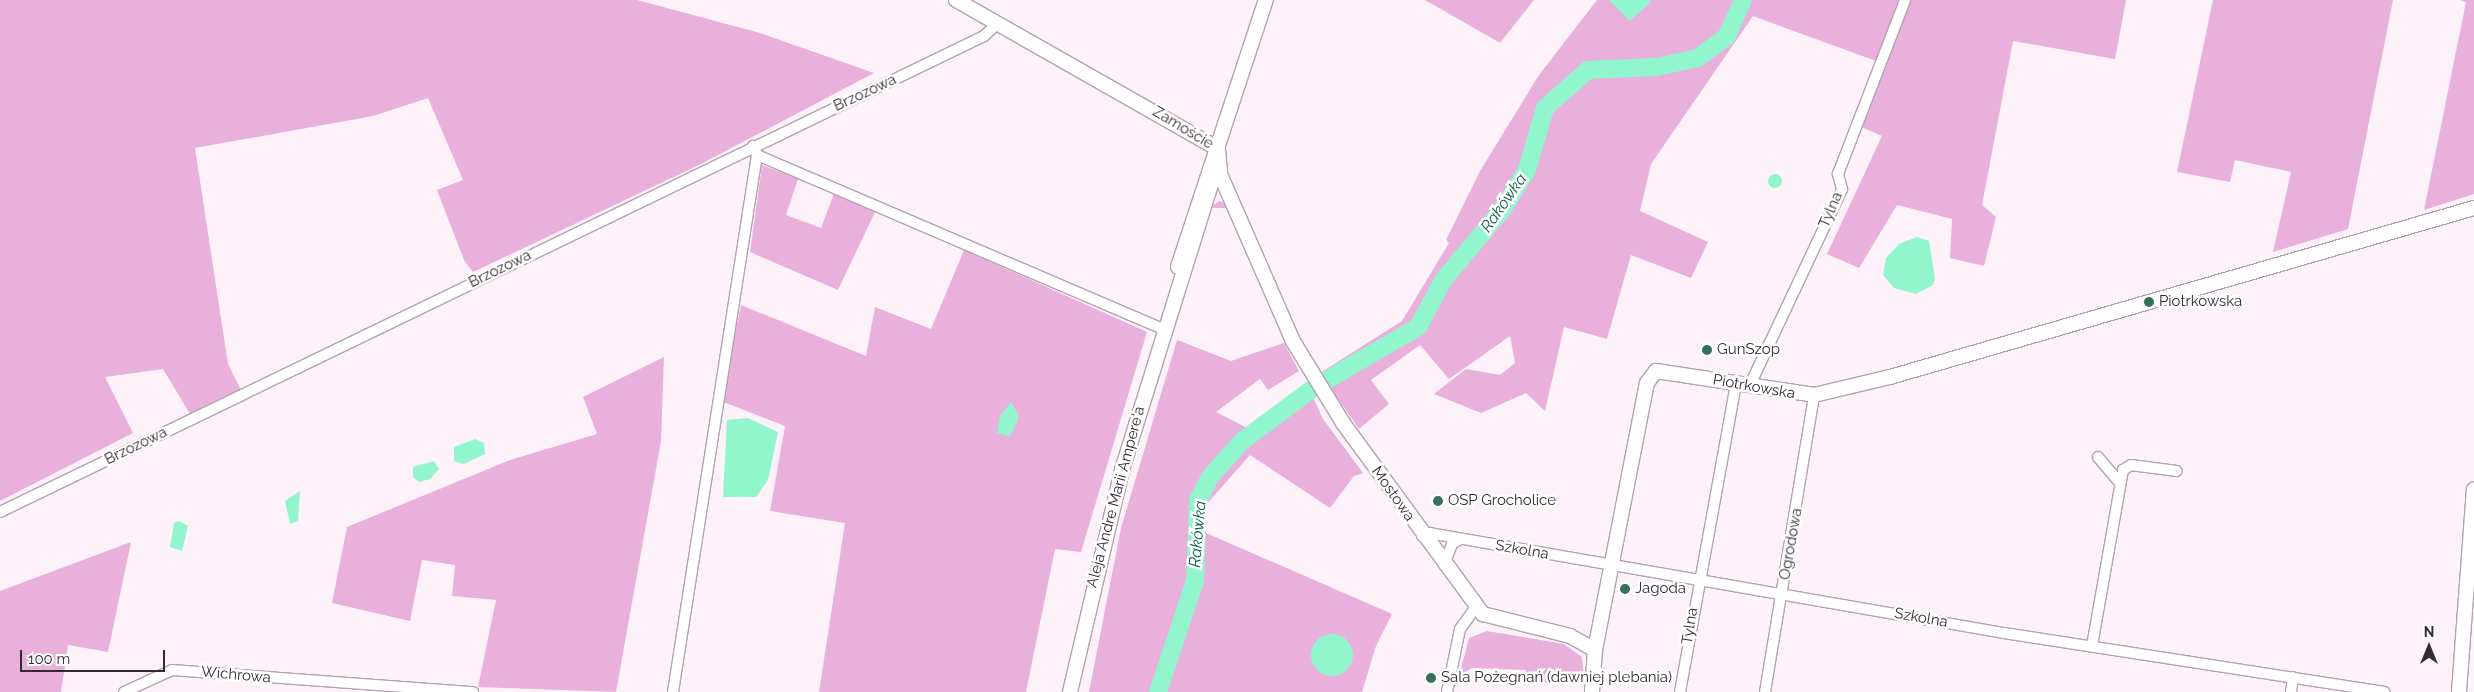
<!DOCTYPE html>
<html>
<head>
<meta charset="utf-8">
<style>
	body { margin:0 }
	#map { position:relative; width:2474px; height:692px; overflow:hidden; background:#fdf1fa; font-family:Raleway,sans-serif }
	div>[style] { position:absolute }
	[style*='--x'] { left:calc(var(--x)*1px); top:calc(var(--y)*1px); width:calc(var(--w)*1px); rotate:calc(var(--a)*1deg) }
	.green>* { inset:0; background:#e9b0dc }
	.water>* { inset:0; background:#91f6ce }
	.round { border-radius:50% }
	.river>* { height:18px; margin:-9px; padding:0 9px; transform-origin:9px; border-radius:9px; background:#91f6ce }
	.roads { filter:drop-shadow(1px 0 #b5a1b0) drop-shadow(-1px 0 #b5a1b0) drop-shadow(0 1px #b5a1b0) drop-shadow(0 -1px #b5a1b0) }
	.street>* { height:10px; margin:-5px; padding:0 5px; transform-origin:5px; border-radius:5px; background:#fff }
	.secondary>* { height:14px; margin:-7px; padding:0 7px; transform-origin:7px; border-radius:7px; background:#fff }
	.dots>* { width:14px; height:14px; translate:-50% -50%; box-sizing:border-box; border:2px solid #fff; border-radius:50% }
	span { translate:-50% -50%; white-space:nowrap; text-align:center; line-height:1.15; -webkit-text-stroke:5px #fff; paint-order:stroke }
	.street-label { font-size:15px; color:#332b31 }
	.poi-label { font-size:15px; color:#332b31 }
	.left { translate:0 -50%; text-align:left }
	.water-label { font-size:16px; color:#0e5f46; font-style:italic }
	.north { position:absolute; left:2404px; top:622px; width:50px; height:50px; -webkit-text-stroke:4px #fff; paint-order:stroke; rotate:0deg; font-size:14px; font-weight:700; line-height:20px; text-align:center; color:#332b31 }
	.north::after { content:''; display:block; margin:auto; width:18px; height:22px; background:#332b31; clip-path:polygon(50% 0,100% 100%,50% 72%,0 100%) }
	.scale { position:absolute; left:20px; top:650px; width:145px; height:22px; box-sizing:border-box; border:2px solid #332b31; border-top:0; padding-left:6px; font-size:15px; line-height:18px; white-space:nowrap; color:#332b31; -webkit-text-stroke:4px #fff; paint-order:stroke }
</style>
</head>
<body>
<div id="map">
	<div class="green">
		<i style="clip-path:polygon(0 0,637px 0,760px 33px,874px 73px,701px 164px,473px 272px,464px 260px,437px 190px,463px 180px,428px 98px,373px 116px,195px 148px,228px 364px,241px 390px,190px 414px,163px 369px,105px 377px,133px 433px,0 501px)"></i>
		<i style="clip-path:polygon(1425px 0,1534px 0,1500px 43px)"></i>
		<i style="clip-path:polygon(1597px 0,1900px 0,1876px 61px,1753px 16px,1651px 164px,1640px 211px,1708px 242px,1691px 278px,1631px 255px,1607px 339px,1564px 327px,1545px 411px,1526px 393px,1481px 413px,1434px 394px,1466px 369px,1500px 375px,1515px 363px,1510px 336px,1449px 379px,1420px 345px,1371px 380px,1389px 404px,1359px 429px,1320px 373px,1402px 321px,1449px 243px,1446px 240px,1480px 171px,1539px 75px)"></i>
		<i style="clip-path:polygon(1911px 0,2126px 0,2115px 59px,2013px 41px,1982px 205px,1996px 217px,1984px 266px,1950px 258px,1952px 219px,1897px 205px,1859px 268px,1827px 254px,1882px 136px,1859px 126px)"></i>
		<i style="clip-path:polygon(2213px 0,2393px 0,2348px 229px,2273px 252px,2291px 172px,2235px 160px,2230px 182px,2177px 172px)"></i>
		<i style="clip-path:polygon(2460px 0,2474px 0,2474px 194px,2424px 210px,2466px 2px)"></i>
		<i style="clip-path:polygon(762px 165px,798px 179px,786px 215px,821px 228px,835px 191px,876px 210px,838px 290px,750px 252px)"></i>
		<i style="clip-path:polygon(1219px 201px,1227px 204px,1228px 208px,1210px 208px)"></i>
		<i style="clip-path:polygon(964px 250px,1147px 332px,1081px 552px,1055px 549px,1026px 692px,819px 692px,845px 523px,770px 511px,785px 426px,721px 401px,741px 305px,866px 356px,875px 307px,931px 329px)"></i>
		<i style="clip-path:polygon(1177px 340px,1231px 361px,1284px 343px,1299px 371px,1268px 390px,1260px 379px,1216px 412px,1261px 435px,1313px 397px,1323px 419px,1363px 473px,1354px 476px,1330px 508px,1250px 455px,1205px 506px,1206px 533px,1392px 614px,1376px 646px,1362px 692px,1089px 692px,1121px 528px)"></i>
		<i style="clip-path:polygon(664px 357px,661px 441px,616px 692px,478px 687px,496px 600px,452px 596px,455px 565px,422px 560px,410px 621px,332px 603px,347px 527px,510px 460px,597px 434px,583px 397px)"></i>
		<i style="clip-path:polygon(131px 542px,108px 652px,68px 645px,61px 692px,0 692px,0 591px)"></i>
		<i style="clip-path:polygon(1487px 631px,1564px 644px,1582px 657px,1584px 677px,1550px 671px,1548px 683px,1536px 681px,1525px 670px,1472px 668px,1459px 676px,1469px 638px)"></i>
	</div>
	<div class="water">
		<i style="clip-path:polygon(1609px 0,1649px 0,1651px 2px,1630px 21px)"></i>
		<i class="round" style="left:1768px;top:174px;width:14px;height:14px"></i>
		<i style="clip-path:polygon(1917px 237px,1929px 241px,1935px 278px,1933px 285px,1916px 294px,1894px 288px,1883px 275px,1886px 258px,1899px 244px)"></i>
		<i style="clip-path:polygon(1011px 402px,1019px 416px,1013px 431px,1009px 436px,997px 433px,1000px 416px)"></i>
		<i style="clip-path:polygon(748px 418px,778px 432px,768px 480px,756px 497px,723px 497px,727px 420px)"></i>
		<i style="clip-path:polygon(475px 439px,484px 443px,485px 454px,464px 464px,454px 461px,454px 447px)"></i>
		<i style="clip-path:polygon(434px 461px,439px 469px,430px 479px,419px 482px,413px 477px,413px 467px)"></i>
		<i style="clip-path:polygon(300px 491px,298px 521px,290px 524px,285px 501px)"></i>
		<i style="clip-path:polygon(179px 521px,188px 526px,182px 551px,170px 547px,174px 523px)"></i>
		<i class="round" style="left:1311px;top:634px;width:42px;height:42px"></i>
	</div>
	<div class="river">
		<i style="--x:1325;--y:381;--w:108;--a:-30.1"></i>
		<i style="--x:1418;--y:327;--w:55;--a:-61.6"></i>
		<i style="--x:1444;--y:279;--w:90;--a:-50"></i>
		<i style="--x:1502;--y:210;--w:47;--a:-58"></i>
		<i style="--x:1527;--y:170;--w:65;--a:-73.8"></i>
		<i style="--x:1545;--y:108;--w:57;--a:-41.5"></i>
		<i style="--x:1588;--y:70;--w:68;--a:-2.5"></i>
		<i style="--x:1656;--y:67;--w:43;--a:-12.1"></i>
		<i style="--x:1698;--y:58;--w:36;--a:-37"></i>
		<i style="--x:1727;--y:36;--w:39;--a:-66"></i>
		<i style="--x:1158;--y:692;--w:117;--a:-71.6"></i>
		<i style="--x:1195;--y:581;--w:81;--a:-87.9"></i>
		<i style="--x:1198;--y:500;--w:26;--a:-62"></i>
		<i style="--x:1210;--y:477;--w:48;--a:-48.4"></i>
		<i style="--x:1242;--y:441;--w:87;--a:-36.6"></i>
	</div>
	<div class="roads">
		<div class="street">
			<i style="--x:757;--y:155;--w:442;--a:23.2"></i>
			<i style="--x:1749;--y:387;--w:219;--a:-64.8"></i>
			<i style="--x:1842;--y:189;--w:16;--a:-105"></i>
			<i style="--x:1838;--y:174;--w:186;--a:-68.9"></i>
			<i style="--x:2098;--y:457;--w:31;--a:50"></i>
			<i style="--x:0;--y:512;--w:1093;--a:-25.81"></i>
			<i style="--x:984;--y:36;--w:19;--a:-43"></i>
			<i style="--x:1422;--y:536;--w:8;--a:-23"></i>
			<i style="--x:1429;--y:533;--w:584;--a:9.87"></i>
			<i style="--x:2004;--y:633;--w:385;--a:8.8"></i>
			<i style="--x:1444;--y:565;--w:22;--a:-69"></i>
			<i style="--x:1452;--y:544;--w:9;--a:-32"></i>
			<i style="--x:2092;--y:646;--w:179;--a:-80"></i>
			<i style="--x:2123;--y:470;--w:9;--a:-32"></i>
			<i style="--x:2131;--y:465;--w:46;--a:7.4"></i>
			<i style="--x:124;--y:692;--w:53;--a:-24.6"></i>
			<i style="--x:172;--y:670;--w:302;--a:4.2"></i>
			<i style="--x:673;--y:692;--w:544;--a:-81.11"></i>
			<i style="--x:757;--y:155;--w:10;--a:-114"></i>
			<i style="--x:1447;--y:692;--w:64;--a:-78.3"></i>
			<i style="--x:1460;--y:629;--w:26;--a:-54"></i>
			<i style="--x:1680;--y:692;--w:313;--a:-79.7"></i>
			<i style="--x:1765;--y:692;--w:301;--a:-80.6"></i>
			<i style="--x:2291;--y:692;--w:15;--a:-82"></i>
		</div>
		<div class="secondary">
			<i style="--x:956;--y:0;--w:301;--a:29.6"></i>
			<i style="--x:1218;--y:149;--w:25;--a:85"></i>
			<i style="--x:1220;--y:174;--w:182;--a:66.4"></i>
			<i style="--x:1293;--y:341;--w:96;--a:58.6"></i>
			<i style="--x:1343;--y:423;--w:237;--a:53.8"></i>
			<i style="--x:1483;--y:614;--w:90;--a:14.2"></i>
			<i style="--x:1570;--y:636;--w:29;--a:29"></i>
			<i style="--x:1595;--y:650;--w:42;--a:94.1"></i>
			<i style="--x:1178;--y:267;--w:281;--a:-71.8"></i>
			<i style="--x:1595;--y:650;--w:272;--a:-79"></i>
			<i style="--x:1647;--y:383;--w:15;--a:-53"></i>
			<i style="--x:1656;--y:371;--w:160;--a:8.6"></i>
			<i style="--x:1814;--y:395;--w:78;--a:-13.3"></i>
			<i style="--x:1890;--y:377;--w:608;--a:-16.14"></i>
			<i style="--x:1070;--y:692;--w:228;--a:-76.8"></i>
			<i style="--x:1122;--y:470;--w:316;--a:-72.7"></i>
			<i style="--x:2459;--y:692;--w:203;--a:-85.8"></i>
		</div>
	</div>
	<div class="dots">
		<i style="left:2149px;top:302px;background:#35705a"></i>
		<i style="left:1707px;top:350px;background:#35705a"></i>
		<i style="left:1438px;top:501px;background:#35705a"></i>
		<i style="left:1625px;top:589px;background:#35705a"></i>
		<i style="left:1431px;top:678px;background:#35705a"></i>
	</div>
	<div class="street-label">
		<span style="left:865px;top:93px;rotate:-25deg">Brzozowa</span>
		<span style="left:1183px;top:128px;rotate:31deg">Zamoście</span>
		<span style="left:1831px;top:210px;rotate:-67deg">Tylna</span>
		<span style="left:500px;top:269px;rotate:-26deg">Brzozowa</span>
		<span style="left:1754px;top:387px;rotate:10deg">Piotrkowska</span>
		<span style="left:136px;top:446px;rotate:-26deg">Brzozowa</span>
		<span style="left:1393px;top:494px;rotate:55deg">Mostowa</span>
		<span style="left:1116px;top:497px;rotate:-75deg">Aleja Andre Marii Ampere'a</span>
		<span style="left:1791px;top:544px;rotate:-80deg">Ogrodowa</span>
		<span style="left:1522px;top:550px;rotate:10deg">Szkolna</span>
		<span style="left:1921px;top:618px;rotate:10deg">Szkolna</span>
		<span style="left:1690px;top:626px;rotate:-81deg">Tylna</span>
		<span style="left:236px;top:675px;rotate:5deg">Wichrowa</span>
	</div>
	<div class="poi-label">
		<span class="left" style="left:2159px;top:302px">Piotrkowska</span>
		<span class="left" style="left:1717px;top:350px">GunSzop</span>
		<span class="left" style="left:1448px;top:501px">OSP Grocholice</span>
		<span class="left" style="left:1635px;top:589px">Jagoda</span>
		<span class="left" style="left:1441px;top:678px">Sala Pożegnań (dawniej plebania)</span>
	</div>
	<div class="water-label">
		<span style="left:1504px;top:203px;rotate:-55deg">Rakówka</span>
		<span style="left:1198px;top:534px;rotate:-85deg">Rakówka</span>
	</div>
	<div class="north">N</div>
	<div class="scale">100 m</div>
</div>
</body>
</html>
